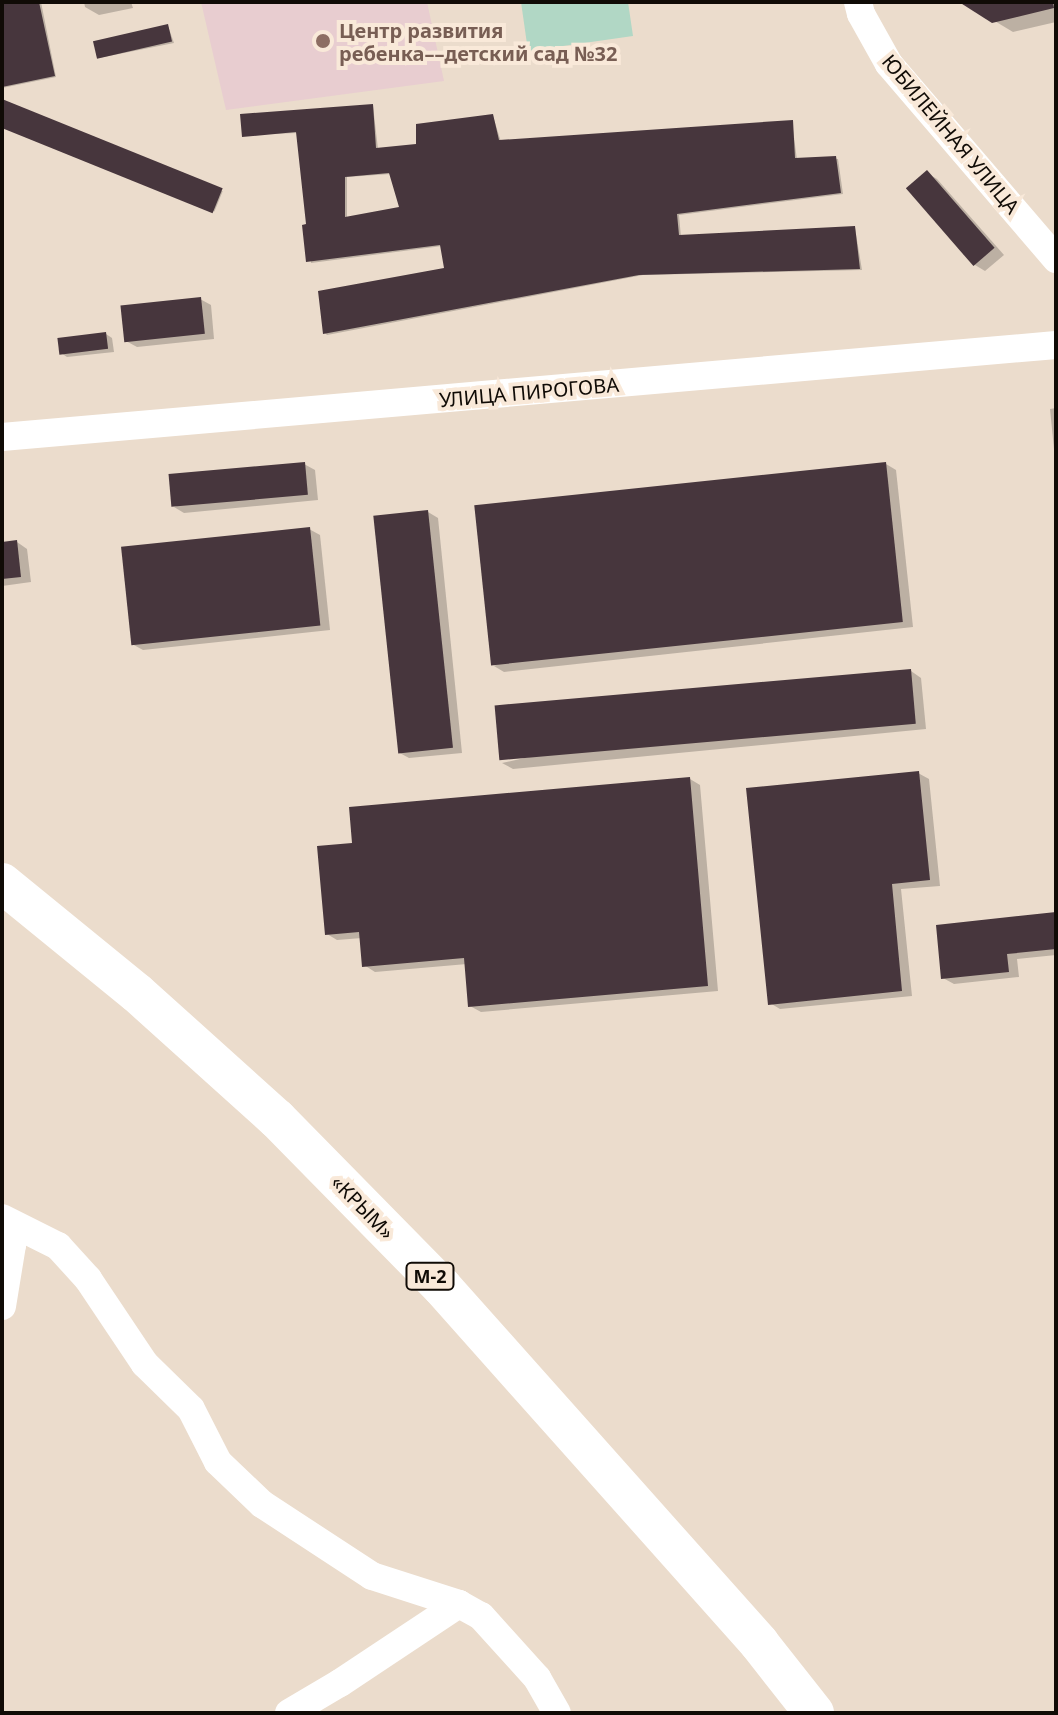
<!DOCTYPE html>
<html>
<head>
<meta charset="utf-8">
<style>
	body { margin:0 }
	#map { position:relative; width:1058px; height:1715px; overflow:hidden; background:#ebdccc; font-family:"Noto Sans",sans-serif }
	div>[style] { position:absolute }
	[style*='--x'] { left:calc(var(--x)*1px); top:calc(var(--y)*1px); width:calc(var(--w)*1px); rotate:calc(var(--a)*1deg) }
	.education>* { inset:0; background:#e8cdd0 }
	.green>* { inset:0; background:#b1d7c5 }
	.shadow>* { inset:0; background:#0003; transform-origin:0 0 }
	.building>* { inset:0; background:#47363d; transform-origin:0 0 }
	.minor>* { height:28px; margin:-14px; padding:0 14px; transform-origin:14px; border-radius:14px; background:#fff }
	.highway>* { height:40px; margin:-20px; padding:0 20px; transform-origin:20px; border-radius:20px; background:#fff }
	.dots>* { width:22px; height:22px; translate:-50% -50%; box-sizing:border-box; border:4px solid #f9e9d9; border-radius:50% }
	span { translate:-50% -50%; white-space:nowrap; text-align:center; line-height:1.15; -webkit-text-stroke:8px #f9e9d9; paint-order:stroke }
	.shield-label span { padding:2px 6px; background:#f9e9d9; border:2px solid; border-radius:6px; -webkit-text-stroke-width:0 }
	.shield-label { font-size:18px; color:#100b06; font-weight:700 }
	.education-label { font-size:20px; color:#785e54; font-weight:700 }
	.left { translate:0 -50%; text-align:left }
	.street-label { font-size:20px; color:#100b06 }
	.frame { position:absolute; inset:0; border:4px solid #100b06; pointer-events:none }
</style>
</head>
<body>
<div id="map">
	<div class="education">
		<i style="clip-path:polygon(201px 2px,427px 2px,444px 81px,226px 110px)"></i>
	</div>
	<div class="green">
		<i style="clip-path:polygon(521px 2px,628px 2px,633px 36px,528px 51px)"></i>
	</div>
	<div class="shadow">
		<i style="clip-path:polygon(2px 2px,41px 2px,56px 77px,2px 88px)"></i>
		<i style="clip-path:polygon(84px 2px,131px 2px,133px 8px,99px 15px,85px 7px)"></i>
		<i style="clip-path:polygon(963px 2px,1056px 2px,1056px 22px,1013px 32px)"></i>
		<i style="clip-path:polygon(168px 26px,174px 43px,99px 58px)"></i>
		<i style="left:2px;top:102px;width:238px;height:22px;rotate:22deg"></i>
		<i style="clip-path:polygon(evenodd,373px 106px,378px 149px,418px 146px,493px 116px,501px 142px,792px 122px,797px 160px,838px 159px,843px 194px,679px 215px,681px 237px,855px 228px,862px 270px,643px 275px,327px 335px,325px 333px,446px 270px,442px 246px,311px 263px,298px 133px,243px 135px,373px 106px,391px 174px,401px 209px,347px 219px,347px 177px,391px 174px)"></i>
		<i style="clip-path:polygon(927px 173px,937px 179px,1004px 255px,985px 271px,975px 265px)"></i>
		<i style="clip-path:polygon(200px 299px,211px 305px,214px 339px,137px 347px,126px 341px)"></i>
		<i style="clip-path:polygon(106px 334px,112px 338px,114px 352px,67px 357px,61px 353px)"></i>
		<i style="clip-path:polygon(1056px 408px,1056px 469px,1050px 409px)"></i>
		<i style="clip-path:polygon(304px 464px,315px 470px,318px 500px,184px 513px,174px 507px)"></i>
		<i style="clip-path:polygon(886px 464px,896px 470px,913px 627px,504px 672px,494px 666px)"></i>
		<i style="clip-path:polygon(428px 512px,438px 518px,462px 753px,409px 758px,398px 752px)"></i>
		<i style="clip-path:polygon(309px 529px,320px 535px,330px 630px,143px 650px,132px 644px)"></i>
		<i style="clip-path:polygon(17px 542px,27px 549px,31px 582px,2px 586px,2px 544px)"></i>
		<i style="clip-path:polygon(911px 671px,921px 678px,926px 729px,513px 769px,502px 763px)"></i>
		<i style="clip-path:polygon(918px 773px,929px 779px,940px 886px,901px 889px,912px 996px,780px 1009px,770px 1003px)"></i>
		<i style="clip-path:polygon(690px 779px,700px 785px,718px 991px,481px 1012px,470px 1006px,467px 964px,375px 972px,364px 965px,362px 938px,337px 940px,327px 934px,355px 845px)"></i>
		<i style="clip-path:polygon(1056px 914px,1056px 955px,1017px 959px,1019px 977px,954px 984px,943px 978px)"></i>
	</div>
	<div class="building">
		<i style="clip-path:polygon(2px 2px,39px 2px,55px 76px,2px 87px)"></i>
		<i style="clip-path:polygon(959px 2px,1053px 2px,1054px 8px,992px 23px)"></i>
		<i style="left:168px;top:24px;width:18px;height:77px;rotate:77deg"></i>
		<i style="left:2px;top:99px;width:238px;height:27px;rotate:22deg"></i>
		<i style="clip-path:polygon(evenodd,373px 104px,376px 148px,416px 144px,416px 124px,493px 114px,499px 140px,793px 120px,795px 158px,836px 156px,841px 193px,677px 214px,679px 235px,855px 226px,860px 269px,639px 275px,323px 334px,318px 291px,444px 268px,440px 245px,306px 262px,302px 225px,306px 224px,296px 132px,242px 137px,240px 114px,373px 104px,389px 173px,399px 207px,345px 217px,345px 177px,389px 173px)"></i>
		<i style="left:927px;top:170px;width:103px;height:28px;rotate:49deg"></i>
		<i style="left:201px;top:297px;width:37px;height:81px;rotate:84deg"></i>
		<i style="left:106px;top:332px;width:17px;height:49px;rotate:83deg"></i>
		<i style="left:305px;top:462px;width:33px;height:137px;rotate:85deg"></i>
		<i style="left:886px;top:462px;width:161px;height:414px;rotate:84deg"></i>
		<i style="left:428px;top:510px;width:239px;height:55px;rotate:84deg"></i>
		<i style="left:310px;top:527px;width:99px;height:190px;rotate:84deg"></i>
		<i style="clip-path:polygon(17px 540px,21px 577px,2px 579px,2px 542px)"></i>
		<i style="left:911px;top:669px;width:55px;height:418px;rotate:85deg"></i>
		<i style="clip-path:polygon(919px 771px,930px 880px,892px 884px,902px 991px,768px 1005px,746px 788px)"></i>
		<i style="clip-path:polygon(690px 777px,708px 986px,468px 1007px,464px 958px,362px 967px,359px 932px,325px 935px,317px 846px,352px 843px,349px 807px)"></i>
		<i style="clip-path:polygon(1056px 912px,1056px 949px,1007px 954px,1009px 972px,941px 979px,936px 925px)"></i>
	</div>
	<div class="minor">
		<i style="--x:858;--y:2;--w:12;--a:76"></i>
		<i style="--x:861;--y:14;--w:57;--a:60.8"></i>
		<i style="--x:889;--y:64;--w:257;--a:49.4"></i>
		<i style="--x:2;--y:437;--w:1058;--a:-4.99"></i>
		<i style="--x:2;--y:1218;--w:63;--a:26.6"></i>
		<i style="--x:58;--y:1246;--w:45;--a:47.7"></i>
		<i style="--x:88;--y:1279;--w:102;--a:56.2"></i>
		<i style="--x:145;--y:1364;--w:64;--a:44.4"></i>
		<i style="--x:191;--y:1409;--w:59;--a:63"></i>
		<i style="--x:218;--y:1462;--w:61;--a:43.7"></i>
		<i style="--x:262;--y:1504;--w:131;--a:33.2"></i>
		<i style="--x:372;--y:1576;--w:91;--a:17.8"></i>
		<i style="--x:459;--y:1604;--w:25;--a:29"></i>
		<i style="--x:481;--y:1616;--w:84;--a:47.9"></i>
		<i style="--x:537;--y:1678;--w:40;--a:60.3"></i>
		<i style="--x:2;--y:1219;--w:28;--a:69"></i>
		<i style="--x:12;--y:1245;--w:62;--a:99.3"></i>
		<i style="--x:289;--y:1713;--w:59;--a:-30.5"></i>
		<i style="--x:340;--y:1683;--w:143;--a:-33.6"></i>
	</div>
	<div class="highway">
		<i style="--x:2;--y:883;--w:174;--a:39.2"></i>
		<i style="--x:137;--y:993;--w:188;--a:42"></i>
		<i style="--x:277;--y:1119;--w:235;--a:45.5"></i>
		<i style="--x:442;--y:1287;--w:477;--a:48.3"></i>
		<i style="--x:759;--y:1643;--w:89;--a:51.8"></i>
	</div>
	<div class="dots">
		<i style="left:323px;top:41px;background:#8d6e63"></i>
	</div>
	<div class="shield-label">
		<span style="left:430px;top:1276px">М-2</span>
	</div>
	<div class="education-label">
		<span class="left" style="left:339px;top:42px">Центр развития<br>ребенка––детский сад №32</span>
	</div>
	<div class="street-label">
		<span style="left:951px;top:134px;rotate:50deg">ЮБИЛЕЙНАЯ УЛИЦА</span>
		<span style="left:529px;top:392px;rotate:-5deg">УЛИЦА ПИРОГОВА</span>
		<span style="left:363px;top:1207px;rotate:46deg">«КРЫМ»</span>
	</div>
	<div class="frame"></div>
</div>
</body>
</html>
